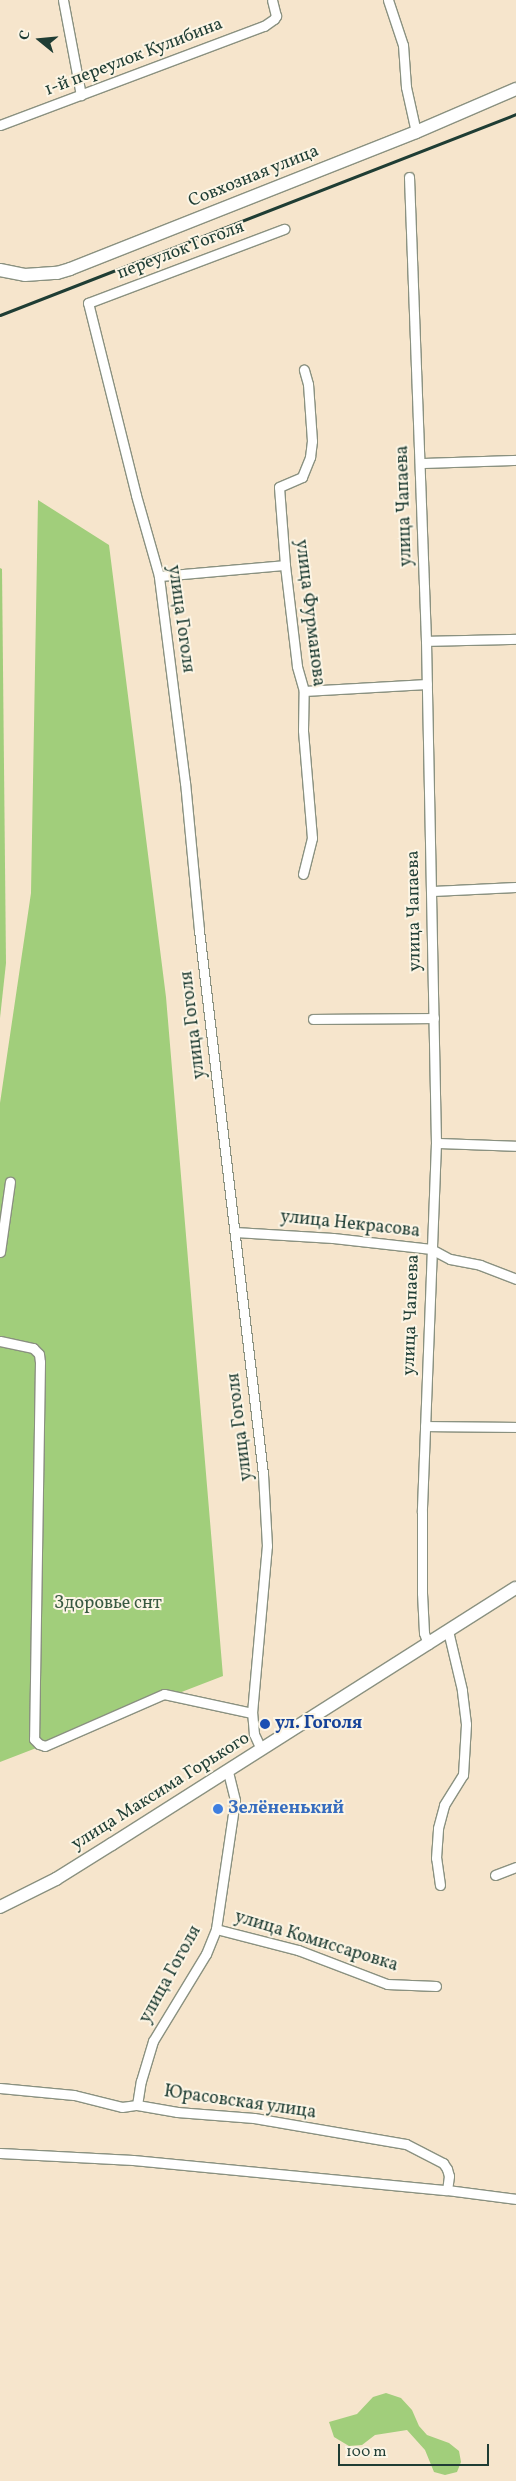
<!DOCTYPE html>
<html>
<head>
<meta charset="utf-8">
<style>
	body { margin:0 }
	#map { position:relative; width:516px; height:2481px; overflow:hidden; background:#f6e5cc; font-family:Vollkorn,serif }
	div>[style] { position:absolute }
	[style*='--x'] { left:calc(var(--x)*1px); top:calc(var(--y)*1px); width:calc(var(--w)*1px); rotate:calc(var(--a)*1deg) }
	.green>* { inset:0; background:#a1ce7b }
	.roads { filter:drop-shadow(1px 0 #8a9180) drop-shadow(-1px 0 #8a9180) drop-shadow(0 1px #8a9180) drop-shadow(0 -1px #8a9180) }
	.street>* { height:9px; margin:-4.5px; padding:0 4.5px; transform-origin:4.5px; border-radius:4.5px; background:#fff }
	.secondary>* { height:12px; margin:-6px; padding:0 6px; transform-origin:6px; border-radius:6px; background:#fff }
	.rail>* { height:3px; margin:-1.5px; padding:0 1.5px; transform-origin:1.5px; border-radius:1.5px; background:#1f3d34 }
	.dots>* { width:14px; height:14px; translate:-50% -50%; box-sizing:border-box; border:2px solid #fcf5e5; border-radius:50% }
	span { translate:-50% -50%; white-space:nowrap; text-align:center; line-height:1.15; -webkit-text-stroke:4px #fcf5e5; paint-order:stroke }
	.street-label { font-size:18px; color:#1f3d34 }
	.park-label { font-size:18px; color:#395a42 }
	.transit-label { font-size:18px; color:#164399; font-weight:700 }
	.left { translate:0 -50%; text-align:left }
	.shop-label { font-size:18px; color:#366cbe; font-weight:700 }
	.north { position:absolute; left:15px; top:15px; width:50px; height:50px; -webkit-text-stroke:4px #fcf5e5; paint-order:stroke; rotate:287deg; font-size:14px; font-weight:700; line-height:20px; text-align:center; color:#1f3d34 }
	.north::after { content:''; display:block; margin:auto; width:18px; height:22px; background:#1f3d34; clip-path:polygon(50% 0,100% 100%,50% 72%,0 100%) }
	.scale { position:absolute; left:338px; top:2444px; width:151px; height:22px; box-sizing:border-box; border:2px solid #1f3d34; border-top:0; padding-left:6px; font-size:15px; line-height:18px; white-space:nowrap; color:#1f3d34; -webkit-text-stroke:4px #fcf5e5; paint-order:stroke }
</style>
</head>
<body>
<div id="map">
	<div class="green">
		<i style="clip-path:polygon(38px 500px,109px 545px,166px 997px,223px 1676px,0 1762px,0 1103px,31px 893px)"></i>
		<i style="clip-path:polygon(0 568px,2px 569px,6px 963px,0 1018px)"></i>
		<i style="clip-path:polygon(386px 2393px,401px 2398px,412px 2410px,419px 2426px,427px 2435px,449px 2443px,459px 2451px,461px 2462px,457px 2472px,445px 2475px,434px 2472px,425px 2450px,407px 2430px,375px 2435px,362px 2445px,349px 2446px,334px 2437px,329px 2422px,357px 2414px,373px 2397px)"></i>
	</div>
	<div class="roads">
		<div class="street">
			<i style="--x:63;--y:0;--w:97;--a:79.3"></i>
			<i style="--x:388;--y:0;--w:47;--a:71.6"></i>
			<i style="--x:403;--y:45;--w:42;--a:85.9"></i>
			<i style="--x:406;--y:87;--w:46;--a:77.5"></i>
			<i style="--x:0;--y:125;--w:282;--a:-20.6"></i>
			<i style="--x:264;--y:26;--w:12;--a:-35"></i>
			<i style="--x:274;--y:19;--w:4;--a:-56"></i>
			<i style="--x:276;--y:16;--w:16;--a:-104"></i>
			<i style="--x:409;--y:177;--w:464;--a:87.9"></i>
			<i style="--x:426;--y:641;--w:502;--a:88.86"></i>
			<i style="--x:436;--y:1143;--w:369;--a:92.2"></i>
			<i style="--x:422;--y:1512;--w:81;--a:90"></i>
			<i style="--x:422;--y:1593;--w:40;--a:87.1"></i>
			<i style="--x:424;--y:1633;--w:12;--a:70"></i>
			<i style="--x:420;--y:463;--w:96;--a:-1.8"></i>
			<i style="--x:159;--y:576;--w:126;--a:-5"></i>
			<i style="--x:426;--y:641;--w:90;--a:-1.3"></i>
			<i style="--x:304;--y:691;--w:123;--a:-3.3"></i>
			<i style="--x:303;--y:874;--w:37;--a:-76"></i>
			<i style="--x:312;--y:838;--w:108;--a:-94.8"></i>
			<i style="--x:303;--y:730;--w:39;--a:-89"></i>
			<i style="--x:304;--y:691;--w:26;--a:-106"></i>
			<i style="--x:297;--y:666;--w:102;--a:-96.8"></i>
			<i style="--x:285;--y:565;--w:78;--a:-94.4"></i>
			<i style="--x:279;--y:487;--w:25;--a:-23"></i>
			<i style="--x:302;--y:477;--w:22;--a:-68"></i>
			<i style="--x:310;--y:457;--w:16;--a:-83"></i>
			<i style="--x:312;--y:441;--w:57;--a:-94"></i>
			<i style="--x:308;--y:384;--w:15;--a:-106"></i>
			<i style="--x:432;--y:891;--w:84;--a:-2.7"></i>
			<i style="--x:313;--y:1019;--w:121;--a:-0.5"></i>
			<i style="--x:436;--y:1143;--w:80;--a:2.1"></i>
			<i style="--x:235;--y:1232;--w:98;--a:3.5"></i>
			<i style="--x:333;--y:1238;--w:99;--a:6.4"></i>
			<i style="--x:431;--y:1249;--w:21;--a:28"></i>
			<i style="--x:450;--y:1259;--w:31;--a:11"></i>
			<i style="--x:480;--y:1265;--w:39;--a:21"></i>
			<i style="--x:0;--y:1252;--w:71;--a:-81.9"></i>
			<i style="--x:0;--y:1341;--w:34;--a:12"></i>
			<i style="--x:33;--y:1348;--w:8;--a:45"></i>
			<i style="--x:39;--y:1354;--w:8;--a:83"></i>
			<i style="--x:40;--y:1362;--w:377;--a:90.9"></i>
			<i style="--x:34;--y:1739;--w:7;--a:45"></i>
			<i style="--x:39;--y:1744;--w:6;--a:18"></i>
			<i style="--x:45;--y:1746;--w:130;--a:-23.6"></i>
			<i style="--x:164;--y:1694;--w:90;--a:12.2"></i>
			<i style="--x:425;--y:1426;--w:91;--a:0.6"></i>
			<i style="--x:261;--y:1749;--w:17;--a:-115"></i>
			<i style="--x:254;--y:1734;--w:21;--a:-95"></i>
			<i style="--x:252;--y:1713;--w:168;--a:-84.9"></i>
			<i style="--x:267;--y:1546;--w:72;--a:-93.2"></i>
			<i style="--x:263;--y:1474;--w:548;--a:-96.71"></i>
			<i style="--x:199;--y:930;--w:148;--a:-95.4"></i>
			<i style="--x:185;--y:783;--w:209;--a:-97.2"></i>
			<i style="--x:159;--y:576;--w:84;--a:-105.9"></i>
			<i style="--x:136;--y:495;--w:198;--a:-104"></i>
			<i style="--x:88;--y:303;--w:210;--a:-20.7"></i>
			<i style="--x:495;--y:1875;--w:22;--a:-21"></i>
			<i style="--x:440;--y:1885;--w:27;--a:-98"></i>
			<i style="--x:436;--y:1858;--w:30;--a:-86"></i>
			<i style="--x:438;--y:1828;--w:24;--a:-75"></i>
			<i style="--x:444;--y:1805;--w:36;--a:-58"></i>
			<i style="--x:463;--y:1775;--w:51;--a:-86.6"></i>
			<i style="--x:466;--y:1724;--w:34;--a:-97"></i>
			<i style="--x:462;--y:1690;--w:61;--a:-103.3"></i>
			<i style="--x:216;--y:1929;--w:85;--a:14.4"></i>
			<i style="--x:298;--y:1950;--w:95;--a:20.9"></i>
			<i style="--x:387;--y:1984;--w:49;--a:2.3"></i>
			<i style="--x:0;--y:2088;--w:74;--a:5.4"></i>
			<i style="--x:74;--y:2095;--w:49;--a:14"></i>
			<i style="--x:122;--y:2107;--w:15;--a:-8"></i>
			<i style="--x:137;--y:2105;--w:41;--a:9.9"></i>
			<i style="--x:177;--y:2112;--w:77;--a:4.5"></i>
			<i style="--x:254;--y:2118;--w:154;--a:9.7"></i>
			<i style="--x:406;--y:2144;--w:42;--a:27.2"></i>
			<i style="--x:443;--y:2163;--w:7;--a:56"></i>
			<i style="--x:447;--y:2169;--w:7;--a:74"></i>
			<i style="--x:449;--y:2176;--w:14;--a:98"></i>
			<i style="--x:137;--y:2105;--w:24;--a:-81"></i>
			<i style="--x:141;--y:2081;--w:42;--a:-73.3"></i>
			<i style="--x:153;--y:2041;--w:102;--a:-58.7"></i>
			<i style="--x:206;--y:1954;--w:27;--a:-68"></i>
			<i style="--x:216;--y:1929;--w:130;--a:-81.6"></i>
			<i style="--x:235;--y:1800;--w:30;--a:-104"></i>
			<i style="--x:0;--y:2153;--w:133;--a:3"></i>
			<i style="--x:133;--y:2160;--w:315;--a:5.5"></i>
			<i style="--x:447;--y:2190;--w:70;--a:7.4"></i>
		</div>
		<div class="secondary">
			<i style="--x:0;--y:270;--w:25;--a:11"></i>
			<i style="--x:25;--y:275;--w:32;--a:-4"></i>
			<i style="--x:57;--y:273;--w:14;--a:-17"></i>
			<i style="--x:70;--y:269;--w:372;--a:-21.6"></i>
			<i style="--x:416;--y:132;--w:109;--a:-23.3"></i>
			<i style="--x:0;--y:1907;--w:63;--a:-26.6"></i>
			<i style="--x:56;--y:1879;--w:66;--a:-32"></i>
			<i style="--x:112;--y:1844;--w:478;--a:-32.4"></i>
		</div>
	</div>
	<div class="rail">
		<i style="--x:0;--y:315;--w:554;--a:-21.28"></i>
	</div>
	<div class="dots">
		<i style="left:265px;top:1724px;background:#1a4fb4"></i>
		<i style="left:218px;top:1809px;background:#3f7fe0"></i>
	</div>
	<div class="street-label">
		<span style="left:134px;top:58px;rotate:-21deg">1-й переулок Кулибина</span>
		<span style="left:254px;top:177px;rotate:-22deg">Совхозная улица</span>
		<span style="left:181px;top:251px;rotate:-21deg">переулок Гоголя</span>
		<span style="left:405px;top:506px;rotate:-92deg">улица Чапаева</span>
		<span style="left:309px;top:613px;rotate:83deg">улица Фурманова</span>
		<span style="left:180px;top:619px;rotate:82deg">улица Гоголя</span>
		<span style="left:415px;top:911px;rotate:-91deg">улица Чапаева</span>
		<span style="left:194px;top:1025px;rotate:-97deg">улица Гоголя</span>
		<span style="left:350px;top:1225px;rotate:6deg">улица Некрасова</span>
		<span style="left:412px;top:1315px;rotate:-88deg">улица Чапаева</span>
		<span style="left:241px;top:1427px;rotate:-97deg">улица Гоголя</span>
		<span style="left:161px;top:1792px;rotate:-32deg">улица Максима Горького</span>
		<span style="left:316px;top:1942px;rotate:17deg">улица Комиссаровка</span>
		<span style="left:171px;top:1975px;rotate:-61deg">улица Гоголя</span>
		<span style="left:240px;top:2103px;rotate:8deg">Юрасовская улица</span>
	</div>
	<div class="park-label">
		<span style="left:108px;top:1604px">Здоровье снт</span>
	</div>
	<div class="transit-label">
		<span class="left" style="left:275px;top:1724px">ул. Гоголя</span>
	</div>
	<div class="shop-label">
		<span class="left" style="left:228px;top:1809px">Зелёненький</span>
	</div>
	<div class="north">С</div>
	<div class="scale">100 m</div>
</div>
</body>
</html>
